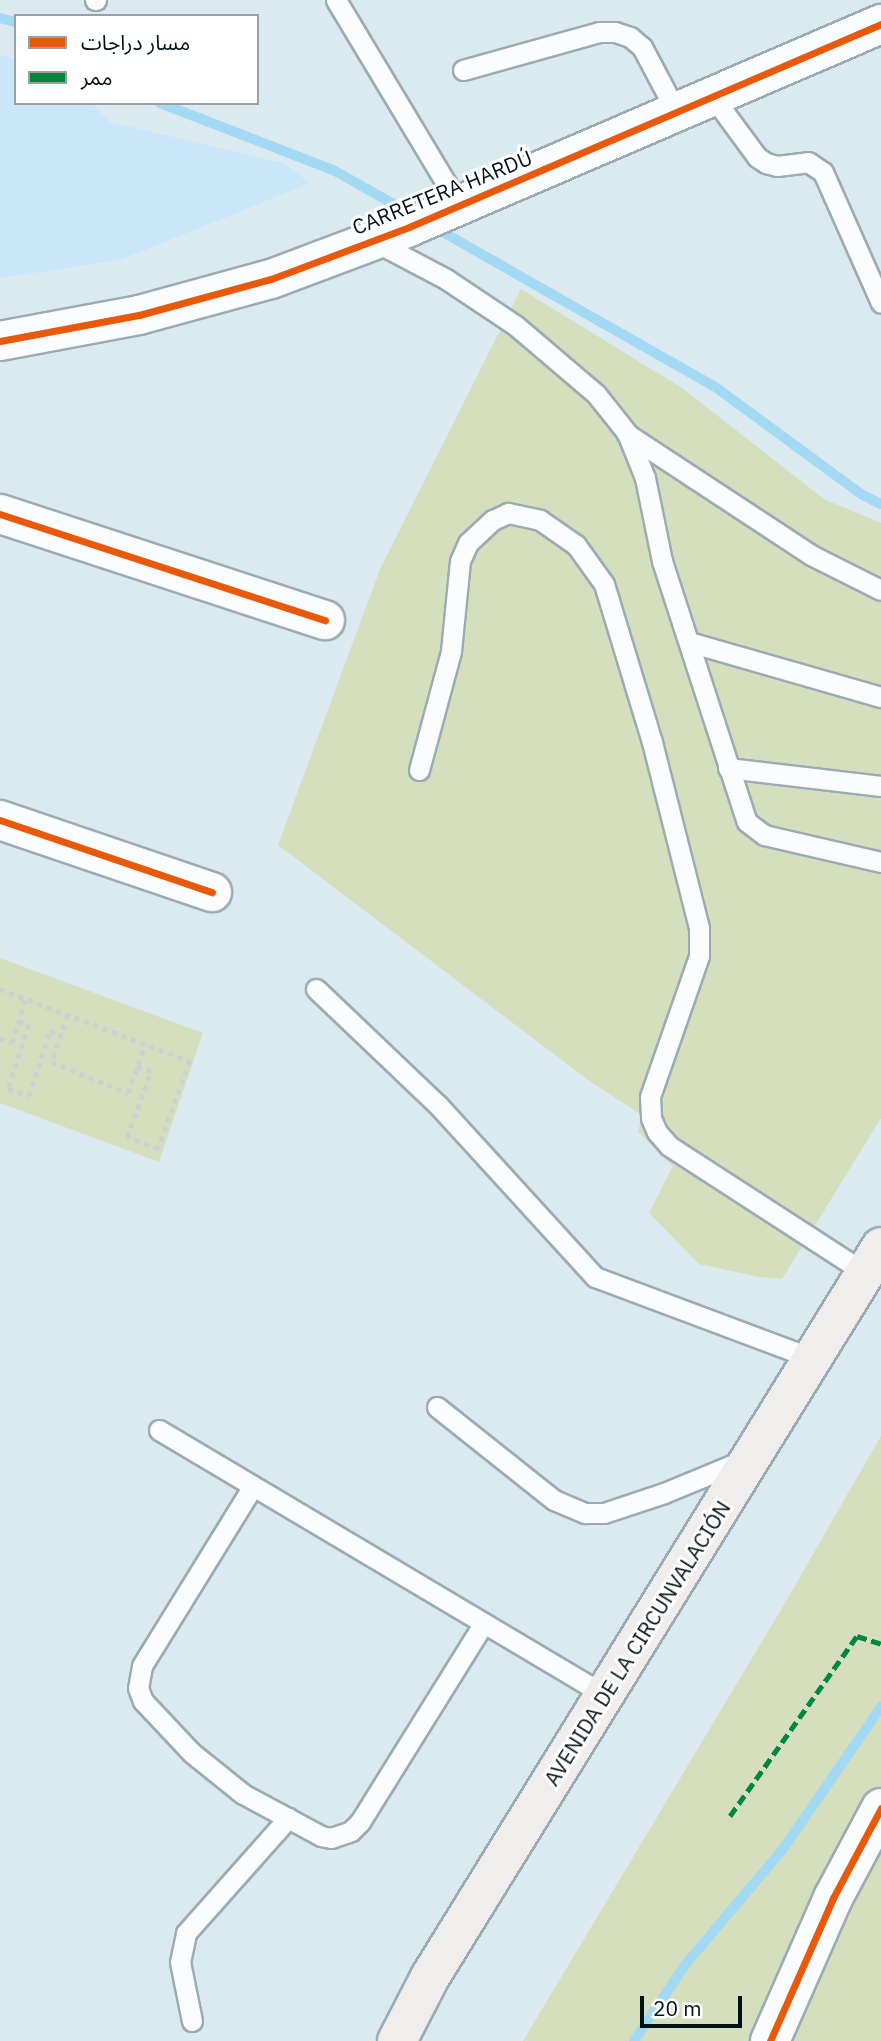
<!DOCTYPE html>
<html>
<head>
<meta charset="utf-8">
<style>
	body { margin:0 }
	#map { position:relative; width:881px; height:2041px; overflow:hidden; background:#dbe9f1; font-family:"IBM Plex Sans","Noto Sans Arabic",sans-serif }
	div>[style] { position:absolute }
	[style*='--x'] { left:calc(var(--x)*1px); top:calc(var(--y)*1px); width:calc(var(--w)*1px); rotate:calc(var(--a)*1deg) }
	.built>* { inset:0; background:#c9e7f8 }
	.green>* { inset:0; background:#d6dfbd }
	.stream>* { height:10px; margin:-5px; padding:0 5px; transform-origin:5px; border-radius:5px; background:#a4d9f4 }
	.path>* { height:4.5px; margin-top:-2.25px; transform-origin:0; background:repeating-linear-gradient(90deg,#cdd1d4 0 5px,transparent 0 10px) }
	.roads { filter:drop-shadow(2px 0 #9cabb3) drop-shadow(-2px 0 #9cabb3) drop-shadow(0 2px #9cabb3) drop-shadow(0 -2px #9cabb3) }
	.service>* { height:19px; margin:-9.5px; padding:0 9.5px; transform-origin:9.5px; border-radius:9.5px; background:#fafcfd }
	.minor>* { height:38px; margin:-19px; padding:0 19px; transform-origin:19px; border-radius:19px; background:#fafcfd }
	.tertiary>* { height:38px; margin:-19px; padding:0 19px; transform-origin:19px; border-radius:19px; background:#fafcfd }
	.secondary>* { height:38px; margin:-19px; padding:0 19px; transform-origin:19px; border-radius:19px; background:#f0eeed }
	.quiet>* { height:5px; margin-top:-2.5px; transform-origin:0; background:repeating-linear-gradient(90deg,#00873e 0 10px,transparent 0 15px) }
	.cycleway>* { height:7px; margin:-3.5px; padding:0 3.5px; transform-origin:3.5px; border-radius:3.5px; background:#e8590c }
	span { translate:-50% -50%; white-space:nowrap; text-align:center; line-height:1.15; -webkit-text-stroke:6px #fff; paint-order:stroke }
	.street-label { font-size:21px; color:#021119 }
	.legend { position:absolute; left:14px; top:14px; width:245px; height:91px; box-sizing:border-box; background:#fff; border:2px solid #9aa0a3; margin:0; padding:9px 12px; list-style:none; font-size:21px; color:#021119 }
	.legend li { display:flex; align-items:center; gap:14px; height:35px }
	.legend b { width:35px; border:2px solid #9aa0a3 }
	.scale { position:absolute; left:640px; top:1996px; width:102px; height:32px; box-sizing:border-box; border:4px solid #021119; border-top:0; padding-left:9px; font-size:21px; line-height:24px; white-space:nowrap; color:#021119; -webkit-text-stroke:5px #fff; paint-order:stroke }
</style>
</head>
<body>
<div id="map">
	<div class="built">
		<i style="clip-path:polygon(0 55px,16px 60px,16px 103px,91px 103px,110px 122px,283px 163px,310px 183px,120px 260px,0 278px)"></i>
	</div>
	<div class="green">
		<i style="clip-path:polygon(521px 289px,682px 388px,824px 499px,881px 523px,881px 1118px,782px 1279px,759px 1277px,699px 1264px,649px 1213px,673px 1166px,638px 1132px,642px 1115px,588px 1080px,278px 845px,380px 569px)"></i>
		<i style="clip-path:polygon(0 958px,203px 1033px,159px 1162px,0 1103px)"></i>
		<i style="clip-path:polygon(881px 1436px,881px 2041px,523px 2041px,782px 1608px)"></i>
	</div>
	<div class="stream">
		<i style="--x:0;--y:18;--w:16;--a:14"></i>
		<i style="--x:160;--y:103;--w:188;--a:21.2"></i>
		<i style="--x:335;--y:171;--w:92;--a:29.4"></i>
		<i style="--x:432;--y:226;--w:324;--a:29.6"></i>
		<i style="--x:714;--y:386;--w:182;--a:36.3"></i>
		<i style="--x:861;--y:494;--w:22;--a:27"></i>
		<i style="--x:634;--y:2041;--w:92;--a:-56.1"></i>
		<i style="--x:685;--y:1965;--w:152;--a:-49.8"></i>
		<i style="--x:783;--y:1849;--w:173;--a:-55.4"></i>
	</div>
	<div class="path">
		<i style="--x:0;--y:989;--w:203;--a:20.8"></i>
		<i style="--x:190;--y:1061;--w:94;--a:110"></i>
		<i style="--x:158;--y:1149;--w:33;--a:-159"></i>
		<i style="--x:127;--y:1137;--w:70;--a:-70"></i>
		<i style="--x:151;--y:1071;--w:15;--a:-164"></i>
		<i style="--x:68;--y:1015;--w:50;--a:108.8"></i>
		<i style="--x:52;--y:1062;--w:82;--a:22.2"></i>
		<i style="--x:128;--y:1093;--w:52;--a:-70.9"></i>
		<i style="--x:19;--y:1021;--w:11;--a:22"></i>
		<i style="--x:29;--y:1025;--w:67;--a:108.2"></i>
		<i style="--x:8;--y:1089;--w:22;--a:18"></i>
		<i style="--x:29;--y:1096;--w:68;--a:-72.1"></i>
		<i style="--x:50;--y:1031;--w:12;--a:20"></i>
		<i style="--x:0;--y:1038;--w:13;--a:23"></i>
		<i style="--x:12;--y:1043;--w:46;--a:-73.5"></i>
	</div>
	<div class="roads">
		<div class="service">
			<i style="--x:95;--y:0;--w:1;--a:0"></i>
			<i style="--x:336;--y:0;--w:239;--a:59"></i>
			<i style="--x:463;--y:70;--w:141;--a:-15.6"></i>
			<i style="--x:599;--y:32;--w:16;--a:0"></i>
			<i style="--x:615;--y:32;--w:16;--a:18"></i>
			<i style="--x:630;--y:37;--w:16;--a:40"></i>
			<i style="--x:642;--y:47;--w:75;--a:62.1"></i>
			<i style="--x:713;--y:97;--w:74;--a:53.7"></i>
			<i style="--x:757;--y:157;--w:11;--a:34"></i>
			<i style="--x:766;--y:163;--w:11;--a:15"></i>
			<i style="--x:777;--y:166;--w:31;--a:-7"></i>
			<i style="--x:808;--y:162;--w:18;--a:34"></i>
			<i style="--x:823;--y:172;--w:143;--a:66.1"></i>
			<i style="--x:374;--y:241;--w:81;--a:27.8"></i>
			<i style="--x:446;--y:279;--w:83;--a:33.7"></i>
			<i style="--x:515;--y:325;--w:106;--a:40.4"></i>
			<i style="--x:596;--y:394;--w:50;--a:51.5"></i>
			<i style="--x:627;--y:433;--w:48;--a:68.2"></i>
			<i style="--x:645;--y:478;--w:85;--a:78.4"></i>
			<i style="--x:662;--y:561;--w:274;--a:72"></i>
			<i style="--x:747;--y:822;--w:21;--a:37"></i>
			<i style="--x:764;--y:835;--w:120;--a:13"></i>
			<i style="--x:627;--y:434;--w:220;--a:33.3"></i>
			<i style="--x:811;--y:555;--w:78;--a:26.6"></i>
			<i style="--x:689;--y:642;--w:200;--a:16"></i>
			<i style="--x:728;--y:768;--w:154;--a:6.7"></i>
			<i style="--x:419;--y:770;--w:123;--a:-74.9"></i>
			<i style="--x:451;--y:651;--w:90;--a:-84.3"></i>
			<i style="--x:460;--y:561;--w:20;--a:-66"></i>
			<i style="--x:468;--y:543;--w:34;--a:-43"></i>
			<i style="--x:493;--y:520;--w:17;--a:-25"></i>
			<i style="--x:508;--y:513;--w:33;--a:12"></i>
			<i style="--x:540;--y:520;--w:44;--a:34.8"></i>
			<i style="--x:576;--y:545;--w:48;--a:54.3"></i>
			<i style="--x:604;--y:584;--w:165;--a:73.1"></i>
			<i style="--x:652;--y:742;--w:192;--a:75.8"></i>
			<i style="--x:699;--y:928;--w:28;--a:90"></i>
			<i style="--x:699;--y:956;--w:149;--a:109.2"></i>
			<i style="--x:650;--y:1097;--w:21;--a:87"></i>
			<i style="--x:651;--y:1118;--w:15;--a:67"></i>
			<i style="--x:657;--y:1132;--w:18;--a:49"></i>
			<i style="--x:669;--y:1146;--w:234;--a:32.9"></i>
			<i style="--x:316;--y:989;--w:168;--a:43.6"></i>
			<i style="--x:438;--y:1105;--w:233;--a:47.6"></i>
			<i style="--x:595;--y:1277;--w:232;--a:20.5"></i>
			<i style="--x:437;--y:1407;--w:149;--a:38.5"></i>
			<i style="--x:554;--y:1500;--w:34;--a:23"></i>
			<i style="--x:585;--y:1513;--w:19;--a:0"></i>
			<i style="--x:604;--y:1513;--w:63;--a:-18.4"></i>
			<i style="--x:664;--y:1493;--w:87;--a:-22.4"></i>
			<i style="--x:159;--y:1430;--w:519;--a:30.72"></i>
			<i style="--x:253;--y:1486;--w:211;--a:121.7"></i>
			<i style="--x:142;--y:1666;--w:22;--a:100"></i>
			<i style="--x:138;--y:1688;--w:14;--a:69"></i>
			<i style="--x:143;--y:1701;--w:71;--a:46.7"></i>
			<i style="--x:192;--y:1753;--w:65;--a:38.8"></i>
			<i style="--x:243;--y:1794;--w:89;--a:28.3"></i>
			<i style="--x:321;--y:1836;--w:10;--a:11"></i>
			<i style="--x:331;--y:1838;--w:21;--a:-19"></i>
			<i style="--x:351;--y:1831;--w:13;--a:-45"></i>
			<i style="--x:360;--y:1822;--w:234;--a:-58.1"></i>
			<i style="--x:192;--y:2021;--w:60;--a:-101.5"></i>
			<i style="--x:180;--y:1962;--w:30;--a:-78"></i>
			<i style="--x:186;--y:1933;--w:154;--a:-48.4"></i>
		</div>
		<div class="minor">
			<i style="--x:0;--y:341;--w:141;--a:-10.6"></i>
			<i style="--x:139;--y:315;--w:137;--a:-15.3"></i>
			<i style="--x:271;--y:279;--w:147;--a:-20.6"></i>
			<i style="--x:409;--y:227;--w:514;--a:-23.27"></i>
			<i style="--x:0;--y:514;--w:342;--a:18.1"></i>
			<i style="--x:0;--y:820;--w:224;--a:18.8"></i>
		</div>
		<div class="tertiary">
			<i style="--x:770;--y:2041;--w:156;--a:-66.2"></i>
			<i style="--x:833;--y:1898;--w:102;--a:-61.9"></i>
		</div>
		<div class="secondary">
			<i style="--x:397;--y:2041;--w:72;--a:-62.7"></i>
			<i style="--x:430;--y:1977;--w:858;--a:-58.29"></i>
		</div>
	</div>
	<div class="quiet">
		<i style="--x:730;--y:1816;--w:220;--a:-54.8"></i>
		<i style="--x:857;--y:1636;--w:25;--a:18"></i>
	</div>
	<div class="cycleway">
		<i style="--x:0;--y:341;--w:141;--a:-10.6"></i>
		<i style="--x:139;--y:315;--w:137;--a:-15.3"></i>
		<i style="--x:271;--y:279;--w:147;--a:-20.6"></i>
		<i style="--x:409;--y:227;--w:514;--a:-23.27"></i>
		<i style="--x:0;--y:514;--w:342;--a:18.1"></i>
		<i style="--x:0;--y:820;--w:224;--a:18.8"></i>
		<i style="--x:770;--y:2041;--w:156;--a:-66.2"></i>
		<i style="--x:833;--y:1898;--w:102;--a:-61.9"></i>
	</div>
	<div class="street-label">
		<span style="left:442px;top:192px;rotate:-22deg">CARRETERA HARDÚ</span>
		<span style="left:637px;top:1643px;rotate:-58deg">AVENIDA DE LA CIRCUNVALACIÓN</span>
	</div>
	<ul class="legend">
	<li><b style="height:9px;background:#e8590c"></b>مسار دراجات</li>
	<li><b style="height:9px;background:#00873e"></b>ممر</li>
	</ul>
	<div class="scale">20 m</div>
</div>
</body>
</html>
